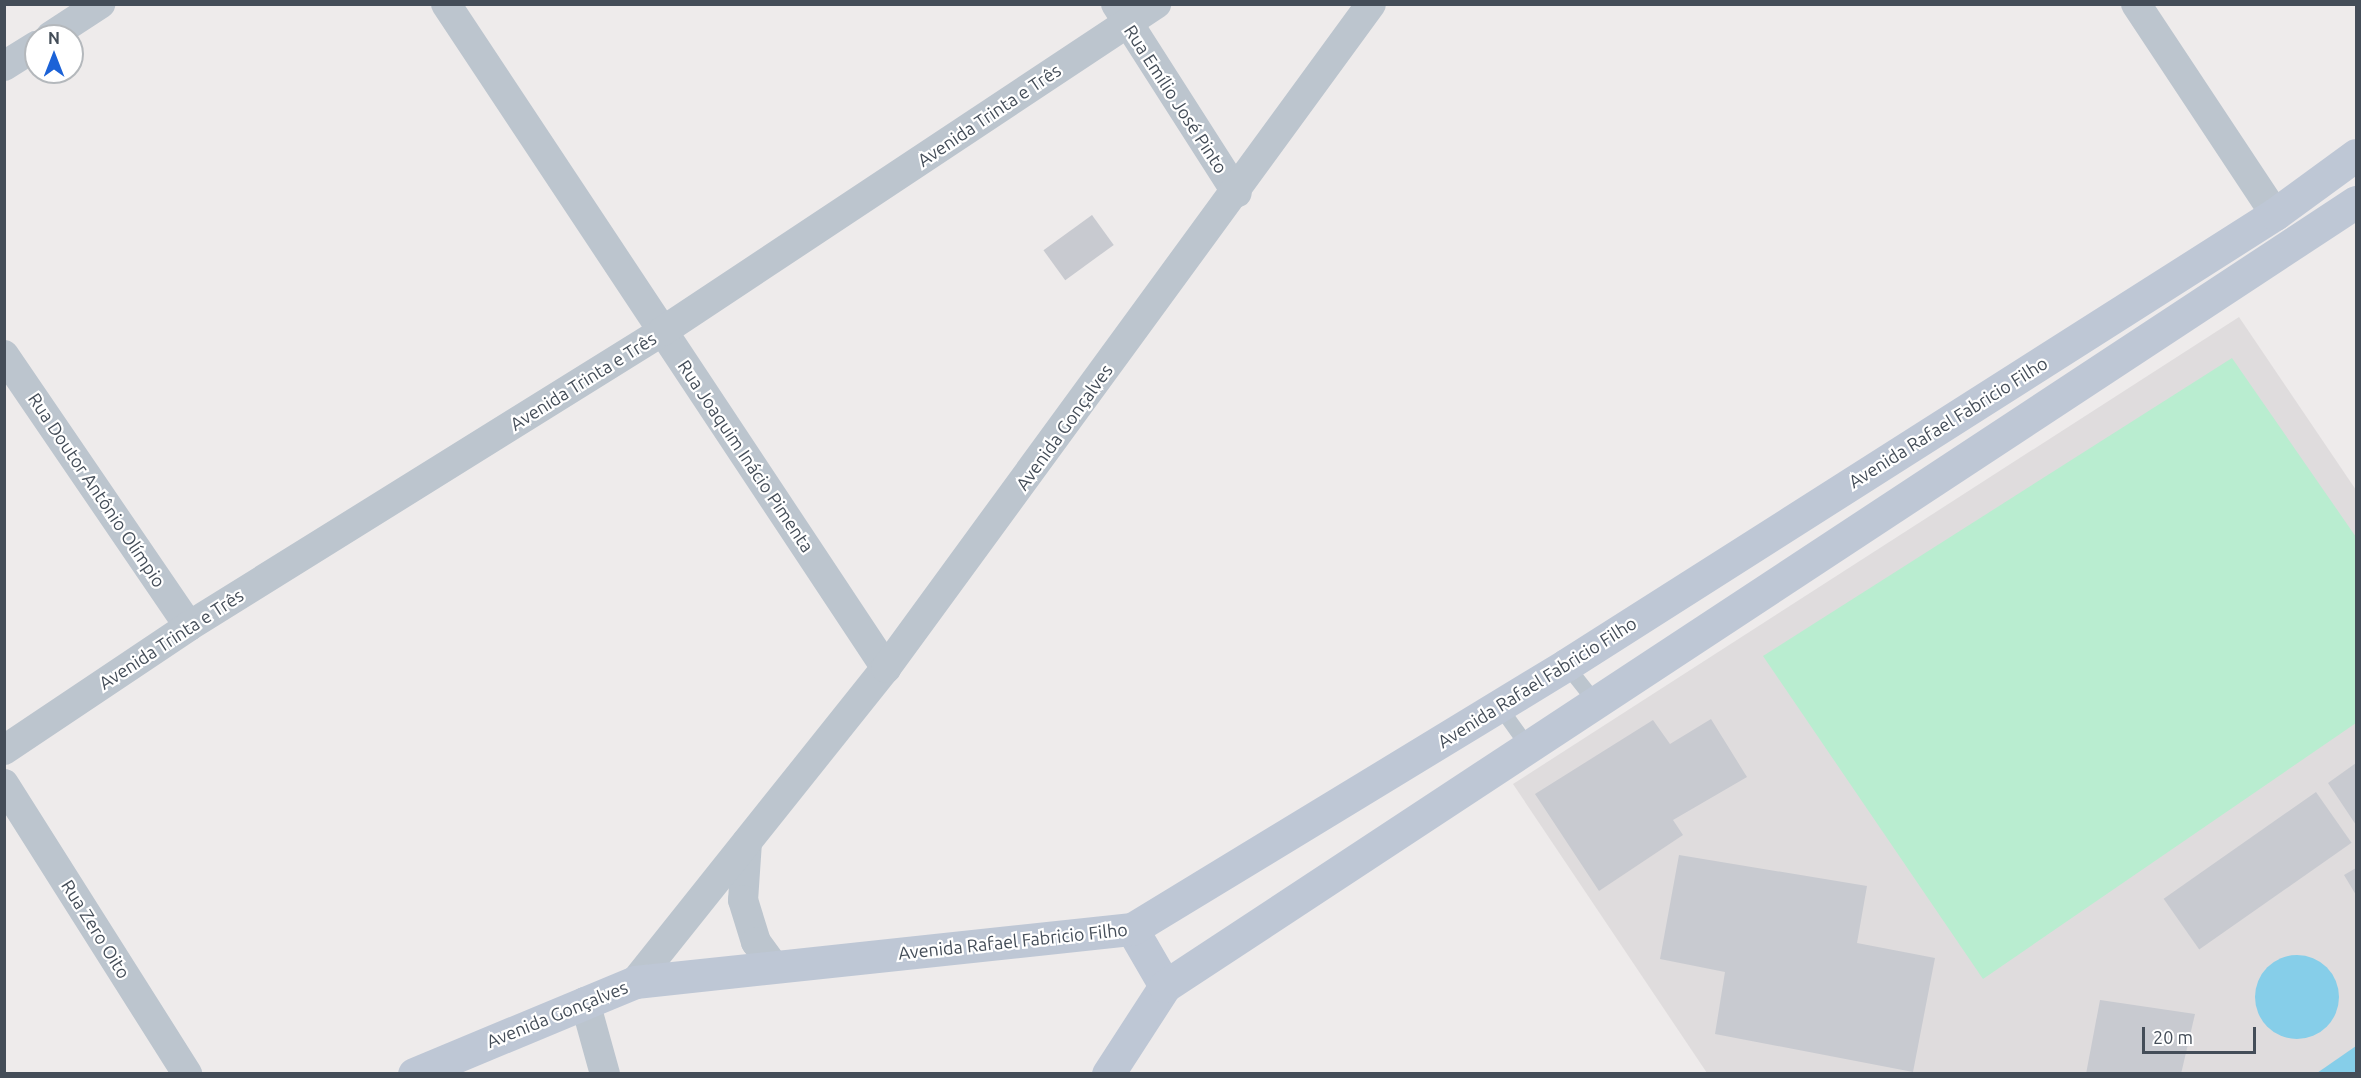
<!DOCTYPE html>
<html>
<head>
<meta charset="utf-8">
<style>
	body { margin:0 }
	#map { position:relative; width:2361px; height:1078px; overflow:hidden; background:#eeebeb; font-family:Ubuntu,sans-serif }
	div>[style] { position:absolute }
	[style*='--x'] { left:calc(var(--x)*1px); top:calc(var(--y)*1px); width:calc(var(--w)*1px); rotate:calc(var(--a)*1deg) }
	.education>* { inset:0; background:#dfdcdd }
	.green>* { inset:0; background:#b9edd0 }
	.water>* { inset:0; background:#86cee9 }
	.round { border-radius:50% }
	.building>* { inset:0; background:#c8cad0; transform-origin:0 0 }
	.lane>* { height:15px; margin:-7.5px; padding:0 7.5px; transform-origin:7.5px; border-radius:7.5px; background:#bcc5ce }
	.street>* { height:30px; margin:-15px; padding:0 15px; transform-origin:15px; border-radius:15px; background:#bcc5ce }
	.secondary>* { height:33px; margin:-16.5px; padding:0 16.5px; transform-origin:16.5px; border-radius:16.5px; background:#bec7d5 }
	span { translate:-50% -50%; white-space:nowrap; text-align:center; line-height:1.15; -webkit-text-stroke:4.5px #fff; paint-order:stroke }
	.street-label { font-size:18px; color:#444d58 }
	.frame { position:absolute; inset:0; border:6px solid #444d58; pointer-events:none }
	.north { position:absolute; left:24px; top:24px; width:60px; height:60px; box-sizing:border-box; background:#fff; border:2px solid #b4b8bc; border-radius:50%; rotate:0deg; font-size:16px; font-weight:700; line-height:24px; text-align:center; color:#444d58 }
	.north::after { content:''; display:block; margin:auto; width:21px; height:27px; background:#1c62d7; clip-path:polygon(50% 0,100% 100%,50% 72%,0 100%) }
	.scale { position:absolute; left:2142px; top:1027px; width:114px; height:27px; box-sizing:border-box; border:3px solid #444d58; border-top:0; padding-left:8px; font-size:18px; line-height:21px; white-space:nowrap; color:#444d58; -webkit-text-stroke:4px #fff; paint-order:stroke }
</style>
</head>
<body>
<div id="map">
	<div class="education">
		<i style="clip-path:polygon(2239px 317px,2356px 490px,2356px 1073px,1707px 1073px,1513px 784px)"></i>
	</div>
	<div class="green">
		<i style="clip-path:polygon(2232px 358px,2356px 537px,2356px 723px,1983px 979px,1763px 656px)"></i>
	</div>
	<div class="water">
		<i class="round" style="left:2255px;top:955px;width:84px;height:84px"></i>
		<i style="clip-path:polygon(2356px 1046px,2356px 1073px,2317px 1073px)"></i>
	</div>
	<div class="building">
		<i style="left:1092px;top:215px;width:37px;height:60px;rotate:54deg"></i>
		<i style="clip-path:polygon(1711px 719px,1747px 777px,1673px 820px,1683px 835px,1599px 891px,1535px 794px,1653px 720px,1670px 744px)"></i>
		<i style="clip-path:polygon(2356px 763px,2356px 825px,2328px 783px)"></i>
		<i style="left:2316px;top:792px;width:62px;height:186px;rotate:55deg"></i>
		<i style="clip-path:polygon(1679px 855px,1867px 886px,1857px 943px,1935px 958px,1913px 1072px,1715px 1034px,1725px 972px,1660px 959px)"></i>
		<i style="clip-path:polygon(2356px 868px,2356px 895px,2344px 875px)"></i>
		<i style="clip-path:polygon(2100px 1000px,2195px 1014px,2181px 1074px,2086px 1074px)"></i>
	</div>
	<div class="lane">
		<i style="--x:1566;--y:665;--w:48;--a:51.7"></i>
		<i style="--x:1499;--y:706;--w:52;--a:54.5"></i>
	</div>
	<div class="street">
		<i style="--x:446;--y:4;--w:797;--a:56.47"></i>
		<i style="--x:1116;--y:4;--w:224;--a:57.4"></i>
		<i style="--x:2136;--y:4;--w:252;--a:56.5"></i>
		<i style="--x:51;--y:36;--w:59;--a:-33.1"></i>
		<i style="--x:4;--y:66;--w:38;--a:-32"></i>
		<i style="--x:4;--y:355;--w:328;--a:55.7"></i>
		<i style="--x:4;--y:750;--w:223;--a:-33.8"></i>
		<i style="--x:189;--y:626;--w:558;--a:-31.9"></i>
		<i style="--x:663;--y:331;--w:592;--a:-33.56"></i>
		<i style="--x:4;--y:784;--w:343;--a:57.7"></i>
		<i style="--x:747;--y:842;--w:58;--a:93.9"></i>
		<i style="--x:743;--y:900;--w:44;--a:72.8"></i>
		<i style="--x:756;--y:942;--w:32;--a:54"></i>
		<i style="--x:635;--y:982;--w:402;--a:-51.4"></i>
		<i style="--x:886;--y:668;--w:822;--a:-53.85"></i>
		<i style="--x:585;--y:1002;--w:75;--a:74.5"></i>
	</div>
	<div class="secondary">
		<i style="--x:1132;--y:929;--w:66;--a:59.9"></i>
		<i style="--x:414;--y:1074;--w:239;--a:-22.6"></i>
		<i style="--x:635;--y:982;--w:500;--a:-6.1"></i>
		<i style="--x:1132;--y:929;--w:508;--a:-31.31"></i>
		<i style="--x:1566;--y:665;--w:840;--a:-32.46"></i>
		<i style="--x:2275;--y:214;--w:100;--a:-36.1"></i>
		<i style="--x:1108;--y:1074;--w:105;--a:-57.1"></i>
		<i style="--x:1165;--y:986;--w:1426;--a:-33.36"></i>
	</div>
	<div class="street-label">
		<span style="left:1176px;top:99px;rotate:57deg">Rua Emílio José Pinto</span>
		<span style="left:989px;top:115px;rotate:-34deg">Avenida Trinta e Três</span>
		<span style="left:583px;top:381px;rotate:-32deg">Avenida Trinta e Três</span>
		<span style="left:1948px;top:422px;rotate:-32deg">Avenida Rafael Fabricio Filho</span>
		<span style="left:1064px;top:427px;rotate:-54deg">Avenida Gonçalves</span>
		<span style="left:746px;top:456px;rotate:56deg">Rua Joaquim Inácio Pimenta</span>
		<span style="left:97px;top:490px;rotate:56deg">Rua Doutor Antônio Olímpio</span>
		<span style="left:171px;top:639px;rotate:-33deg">Avenida Trinta e Três</span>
		<span style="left:1537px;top:682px;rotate:-32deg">Avenida Rafael Fabricio Filho</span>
		<span style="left:96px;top:929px;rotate:58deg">Rua Zero Oito</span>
		<span style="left:1013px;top:941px;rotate:-6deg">Avenida Rafael Fabricio Filho</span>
		<span style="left:557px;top:1014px;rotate:-22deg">Avenida Gonçalves</span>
	</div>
	<div class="frame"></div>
	<div class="north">N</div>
	<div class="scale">20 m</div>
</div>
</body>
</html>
